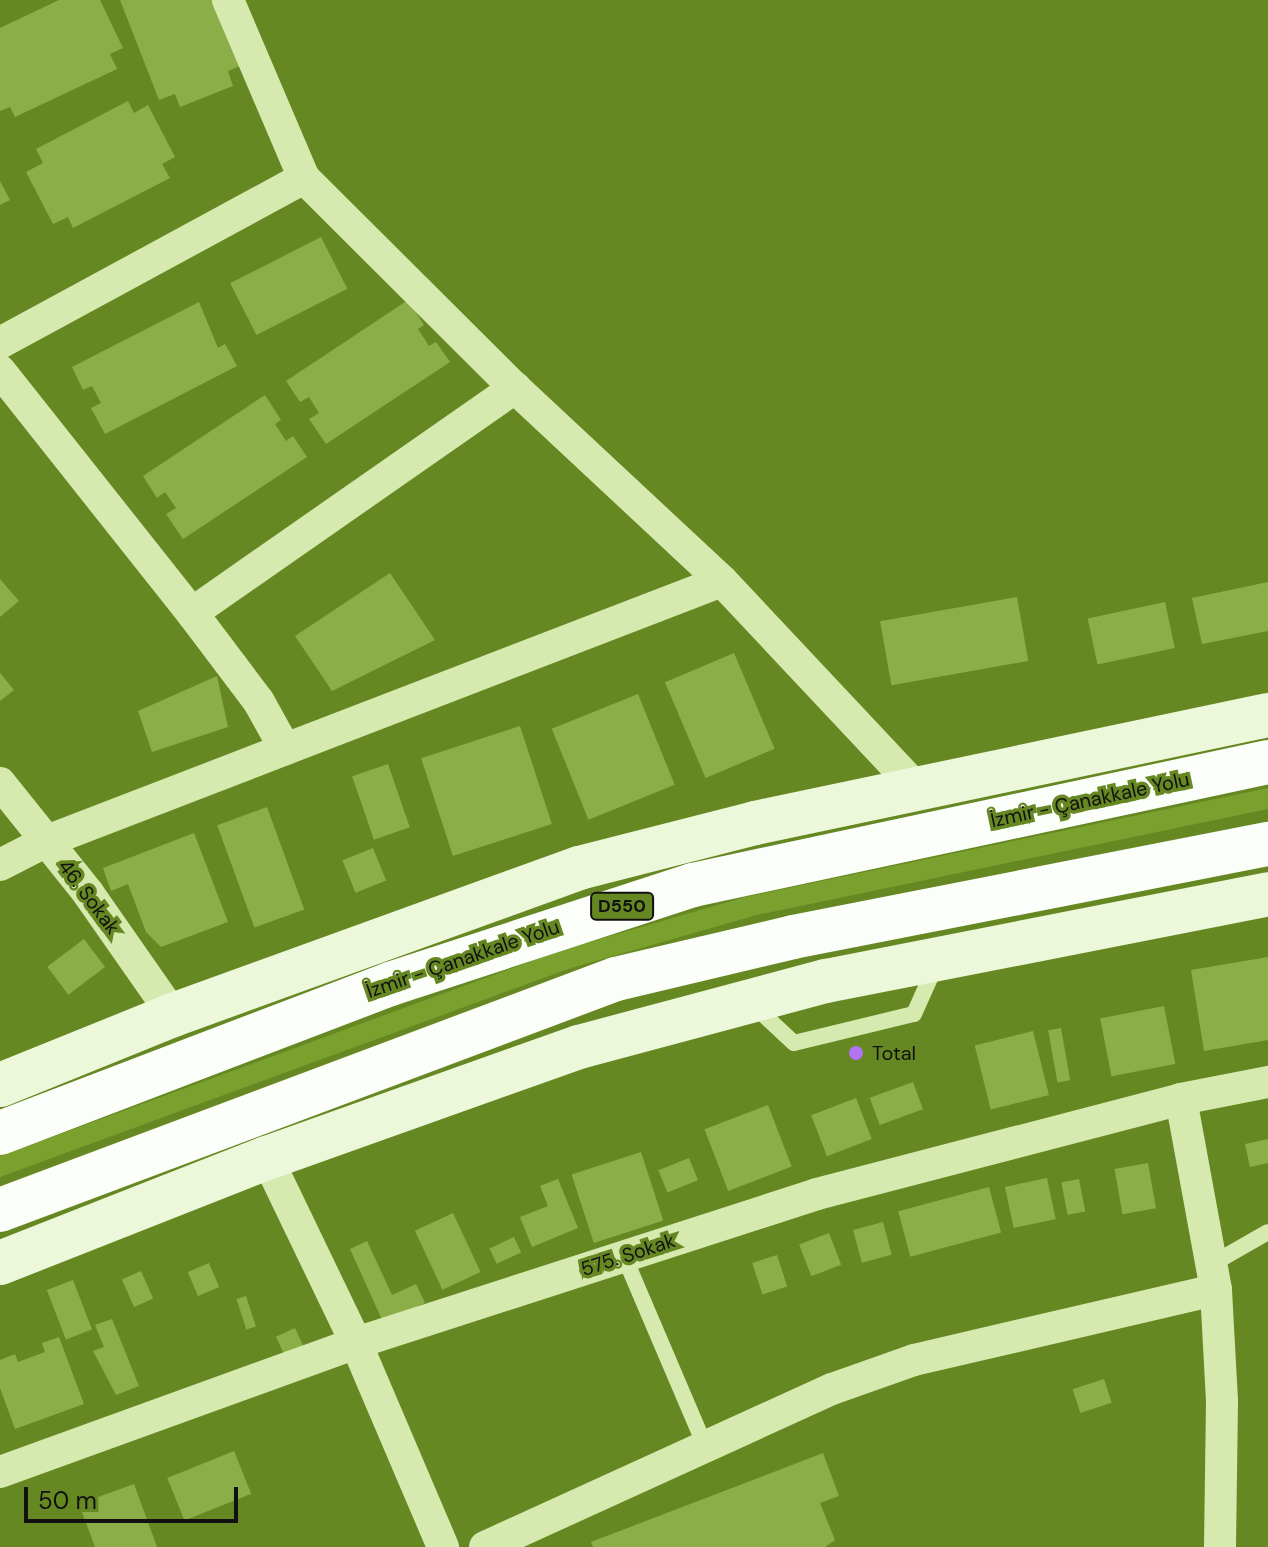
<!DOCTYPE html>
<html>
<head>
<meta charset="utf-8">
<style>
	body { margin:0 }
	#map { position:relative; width:1268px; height:1547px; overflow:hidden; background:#668823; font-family:"DM Sans",sans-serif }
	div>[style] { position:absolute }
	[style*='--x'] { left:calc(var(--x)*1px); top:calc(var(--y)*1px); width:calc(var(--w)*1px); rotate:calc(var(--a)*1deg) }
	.green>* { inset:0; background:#7aa02e }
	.building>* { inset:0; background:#8cae48; transform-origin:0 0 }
	.service>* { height:16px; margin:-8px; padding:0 8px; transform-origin:8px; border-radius:8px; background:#d6eaaf }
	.minor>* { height:32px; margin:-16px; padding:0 16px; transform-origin:16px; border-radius:16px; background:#d6eaaf }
	.secondary>* { height:44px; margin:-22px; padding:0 22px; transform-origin:22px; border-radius:22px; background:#edf8da }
	.trunk>* { height:44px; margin:-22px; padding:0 22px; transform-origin:22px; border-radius:22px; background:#fcfef9 }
	.dots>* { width:22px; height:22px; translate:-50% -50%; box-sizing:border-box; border:4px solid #668823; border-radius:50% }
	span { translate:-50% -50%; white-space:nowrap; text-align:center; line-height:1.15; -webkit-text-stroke:7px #668823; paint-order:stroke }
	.shield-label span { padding:2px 6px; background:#668823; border:2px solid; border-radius:6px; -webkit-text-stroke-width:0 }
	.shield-label { font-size:18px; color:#111; font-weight:700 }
	.street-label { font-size:20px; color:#111 }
	.poi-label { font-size:20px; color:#111 }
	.left { translate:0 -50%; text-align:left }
	.scale { position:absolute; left:24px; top:1487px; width:214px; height:36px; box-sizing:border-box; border:4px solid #111; border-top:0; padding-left:10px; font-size:24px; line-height:28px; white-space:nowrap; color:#111; -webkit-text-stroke:6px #668823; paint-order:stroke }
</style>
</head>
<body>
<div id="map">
	<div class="green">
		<i style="clip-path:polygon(1268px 788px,1268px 809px,757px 915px,571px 968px,0 1177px,0 1156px,562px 950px,745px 897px)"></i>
	</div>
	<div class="building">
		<i style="clip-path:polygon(59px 0,100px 0,123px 48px,110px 54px,117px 69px,15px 117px,10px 107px,0 111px,0 28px)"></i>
		<i style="clip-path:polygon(120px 0,214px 0,240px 66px,228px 71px,233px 86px,180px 107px,175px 94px,159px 100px)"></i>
		<i style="clip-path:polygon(128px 101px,134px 113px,148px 105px,175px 157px,162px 164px,170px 178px,73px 228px,68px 217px,53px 224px,26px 172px,43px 163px,36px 149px)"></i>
		<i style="clip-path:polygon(0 181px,10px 200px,0 205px)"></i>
		<i style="left:321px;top:237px;width:58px;height:102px;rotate:63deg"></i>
		<i style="clip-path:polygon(408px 300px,424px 325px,418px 329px,429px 346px,436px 342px,450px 362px,326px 444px,309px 419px,319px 413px,309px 397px,300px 402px,286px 381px)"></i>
		<i style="clip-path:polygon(199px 302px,218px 348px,225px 344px,237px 366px,105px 434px,91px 408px,101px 403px,92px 386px,83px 390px,72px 367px)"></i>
		<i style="clip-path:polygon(265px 395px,281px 420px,275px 424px,286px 441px,293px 436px,307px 457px,183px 539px,166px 514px,176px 508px,165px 492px,157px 498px,143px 476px)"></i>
		<i style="clip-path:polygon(390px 573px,435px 640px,332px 691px,295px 636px)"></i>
		<i style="clip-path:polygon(0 579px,19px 601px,0 617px)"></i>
		<i style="clip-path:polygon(1268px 582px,1268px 631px,1202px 644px,1192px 598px)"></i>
		<i style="left:1017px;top:597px;width:65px;height:139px;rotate:80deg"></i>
		<i style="left:1165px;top:602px;width:47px;height:79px;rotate:78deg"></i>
		<i style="left:734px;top:653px;width:104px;height:75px;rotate:67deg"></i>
		<i style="clip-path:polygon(0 673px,14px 690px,0 701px)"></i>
		<i style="clip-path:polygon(217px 676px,228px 727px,152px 752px,138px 711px)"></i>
		<i style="left:638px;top:694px;width:98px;height:93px;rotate:68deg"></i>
		<i style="left:520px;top:726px;width:103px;height:104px;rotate:72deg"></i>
		<i style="left:388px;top:764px;width:67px;height:38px;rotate:71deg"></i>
		<i style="left:267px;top:807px;width:109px;height:53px;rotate:70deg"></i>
		<i style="clip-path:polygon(194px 833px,228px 922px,161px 947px,146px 932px,128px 884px,111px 891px,103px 868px)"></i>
		<i style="left:373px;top:848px;width:35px;height:33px;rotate:68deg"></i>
		<i style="left:84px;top:939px;width:35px;height:46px;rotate:53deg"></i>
		<i style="clip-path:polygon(1268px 957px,1268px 1040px,1204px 1051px,1191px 970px)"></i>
		<i style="left:1164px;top:1006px;width:59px;height:65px;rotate:79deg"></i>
		<i style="left:1061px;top:1028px;width:53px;height:13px;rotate:80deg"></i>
		<i style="left:1033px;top:1031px;width:66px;height:60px;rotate:76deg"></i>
		<i style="left:913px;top:1082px;width:29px;height:46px;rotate:70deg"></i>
		<i style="left:856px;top:1098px;width:44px;height:48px;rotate:69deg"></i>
		<i style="left:768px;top:1105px;width:66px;height:68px;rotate:69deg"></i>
		<i style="clip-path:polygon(1268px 1139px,1268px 1163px,1250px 1167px,1245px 1144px)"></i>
		<i style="left:641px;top:1152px;width:72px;height:73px;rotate:72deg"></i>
		<i style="left:689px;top:1158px;width:24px;height:33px;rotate:68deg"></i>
		<i style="left:1148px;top:1163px;width:46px;height:34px;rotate:80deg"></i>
		<i style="left:1047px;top:1178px;width:42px;height:43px;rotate:78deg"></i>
		<i style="clip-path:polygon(558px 1179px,578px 1228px,532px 1247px,520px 1217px,548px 1206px,540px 1186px)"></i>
		<i style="left:1079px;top:1179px;width:33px;height:18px;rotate:79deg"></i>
		<i style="left:989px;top:1187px;width:47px;height:94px;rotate:75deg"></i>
		<i style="left:453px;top:1213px;width:65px;height:42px;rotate:65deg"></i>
		<i style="left:883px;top:1222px;width:34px;height:31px;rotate:75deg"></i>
		<i style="left:829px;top:1233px;width:34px;height:32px;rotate:69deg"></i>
		<i style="left:514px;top:1237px;width:17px;height:27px;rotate:65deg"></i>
		<i style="clip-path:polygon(367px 1241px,392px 1295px,416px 1284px,425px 1303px,383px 1322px,350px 1249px)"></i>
		<i style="left:777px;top:1255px;width:33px;height:26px;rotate:72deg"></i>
		<i style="left:209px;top:1263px;width:26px;height:23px;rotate:67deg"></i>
		<i style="left:141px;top:1271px;width:30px;height:21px;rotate:66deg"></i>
		<i style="left:73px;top:1280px;width:53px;height:28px;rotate:69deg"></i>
		<i style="left:246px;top:1296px;width:32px;height:10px;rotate:72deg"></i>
		<i style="clip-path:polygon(112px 1319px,139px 1386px,116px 1395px,93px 1351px,104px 1347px,95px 1325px)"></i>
		<i style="left:295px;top:1328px;width:19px;height:21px;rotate:65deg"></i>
		<i style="clip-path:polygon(59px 1337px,84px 1404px,15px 1429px,0 1388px,0 1360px,15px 1354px,18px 1362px,45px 1352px,42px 1343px)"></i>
		<i style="left:1104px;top:1379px;width:25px;height:33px;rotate:72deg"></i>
		<i style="left:234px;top:1451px;width:46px;height:72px;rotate:68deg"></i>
		<i style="clip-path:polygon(823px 1453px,839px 1496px,820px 1503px,835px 1540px,825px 1547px,593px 1547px,591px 1542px)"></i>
		<i style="clip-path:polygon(134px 1484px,157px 1547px,95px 1547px,79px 1504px)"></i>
	</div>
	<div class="service">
		<i style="--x:752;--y:1004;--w:57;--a:42.9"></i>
		<i style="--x:794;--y:1043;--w:123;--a:-13.6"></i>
		<i style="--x:914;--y:1014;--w:51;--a:-65.9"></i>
		<i style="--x:624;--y:1256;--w:204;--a:66.9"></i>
		<i style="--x:1212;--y:1264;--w:64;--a:-29.7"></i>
	</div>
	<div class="minor">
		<i style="--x:228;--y:0;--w:194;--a:66.9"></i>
		<i style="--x:304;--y:178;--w:298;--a:44.9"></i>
		<i style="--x:515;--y:388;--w:283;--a:43"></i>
		<i style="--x:722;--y:581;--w:285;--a:46.8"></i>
		<i style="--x:0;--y:343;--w:346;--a:-28.5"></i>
		<i style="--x:0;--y:371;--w:309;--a:51.6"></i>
		<i style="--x:192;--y:613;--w:111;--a:53"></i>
		<i style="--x:259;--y:702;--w:54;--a:61"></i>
		<i style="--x:192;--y:613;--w:394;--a:-34.9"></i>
		<i style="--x:0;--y:783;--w:141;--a:51.3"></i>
		<i style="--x:88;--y:893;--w:149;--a:55.1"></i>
		<i style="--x:0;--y:865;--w:53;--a:-27.1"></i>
		<i style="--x:47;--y:841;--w:723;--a:-21.07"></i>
		<i style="--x:1181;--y:1099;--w:194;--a:79.6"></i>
		<i style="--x:1216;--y:1290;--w:112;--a:86.9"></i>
		<i style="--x:1222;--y:1402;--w:145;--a:90.8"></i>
		<i style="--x:267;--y:1158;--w:205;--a:64.3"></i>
		<i style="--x:356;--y:1343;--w:222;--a:66.9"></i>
		<i style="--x:0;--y:1472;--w:379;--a:-19.9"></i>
		<i style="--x:356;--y:1343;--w:484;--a:-17.9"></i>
		<i style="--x:817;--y:1194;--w:376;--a:-14.6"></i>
		<i style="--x:1181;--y:1099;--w:89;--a:-11.1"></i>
		<i style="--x:485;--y:1547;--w:381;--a:-24.5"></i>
		<i style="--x:832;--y:1389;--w:87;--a:-19.5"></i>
		<i style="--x:914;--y:1360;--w:310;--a:-13.1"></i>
	</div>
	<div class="secondary">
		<i style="--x:0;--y:1085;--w:187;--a:-22"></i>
		<i style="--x:173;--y:1015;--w:432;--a:-19.9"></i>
		<i style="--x:579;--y:868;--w:182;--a:-14.3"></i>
		<i style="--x:755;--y:823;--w:524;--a:-11.89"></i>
		<i style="--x:0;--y:1263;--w:287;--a:-21.5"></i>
		<i style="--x:267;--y:1158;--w:331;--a:-19.6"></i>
		<i style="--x:579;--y:1047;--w:256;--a:-15"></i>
		<i style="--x:826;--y:981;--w:450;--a:-11.1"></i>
	</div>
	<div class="trunk">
		<i style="--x:0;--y:1133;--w:417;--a:-20.9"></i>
		<i style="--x:390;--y:984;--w:319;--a:-18.1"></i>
		<i style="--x:693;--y:885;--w:588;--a:-12.07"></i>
		<i style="--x:0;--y:1210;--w:658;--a:-20.56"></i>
		<i style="--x:616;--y:979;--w:182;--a:-13.3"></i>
		<i style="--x:793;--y:937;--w:484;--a:-11.1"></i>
	</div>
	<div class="dots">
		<i style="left:856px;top:1053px;background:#b272f4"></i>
	</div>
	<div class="shield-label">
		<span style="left:622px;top:906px">D550</span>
	</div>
	<div class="street-label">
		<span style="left:1090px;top:800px;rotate:-12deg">İzmir - Çanakkale Yolu</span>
		<span style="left:89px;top:897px;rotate:53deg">46. Sokak</span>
		<span style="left:463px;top:959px;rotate:-19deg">İzmir - Çanakkale Yolu</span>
		<span style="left:628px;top:1255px;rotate:-18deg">575. Sokak</span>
	</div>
	<div class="poi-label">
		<span class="left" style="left:872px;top:1053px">Total</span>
	</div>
	<div class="scale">50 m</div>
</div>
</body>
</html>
